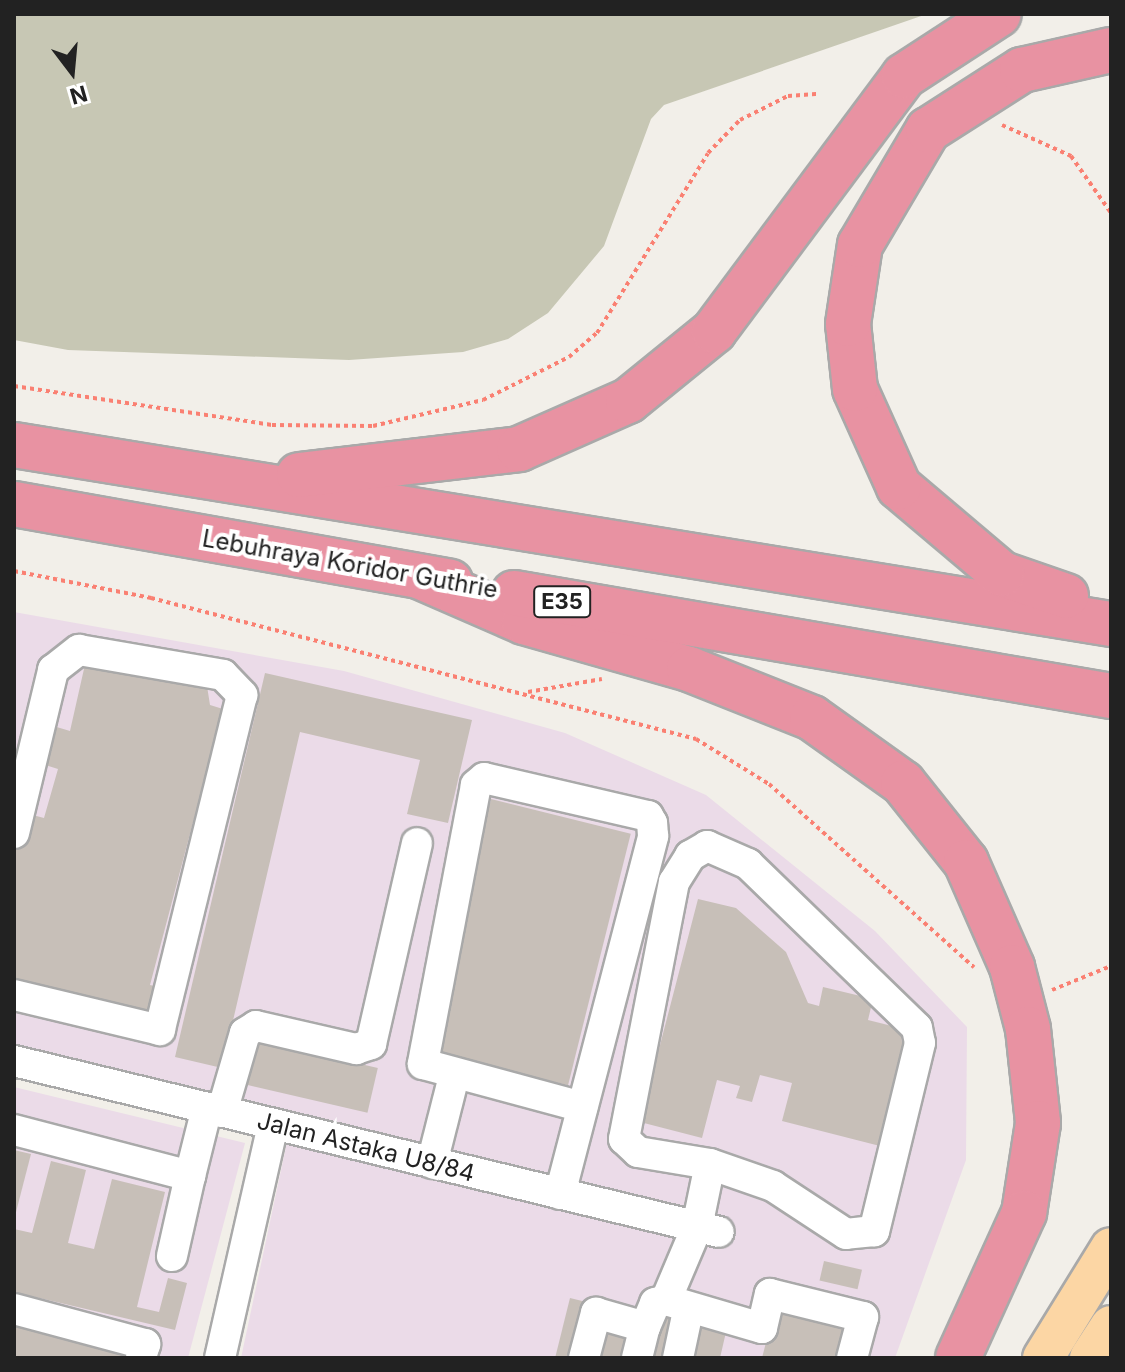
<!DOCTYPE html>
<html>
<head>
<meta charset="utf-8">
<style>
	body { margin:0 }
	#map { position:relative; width:1125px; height:1372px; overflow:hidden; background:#f2efe9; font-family:Inter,sans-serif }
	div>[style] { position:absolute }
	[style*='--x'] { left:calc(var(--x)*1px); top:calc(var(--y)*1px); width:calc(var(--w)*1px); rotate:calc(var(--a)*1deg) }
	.industrial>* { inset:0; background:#ebdbe8 }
	.construction>* { inset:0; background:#c7c7b4 }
	.building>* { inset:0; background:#c7bfb8; transform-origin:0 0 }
	.path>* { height:4px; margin-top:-2px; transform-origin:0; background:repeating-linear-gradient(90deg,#fa8072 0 4px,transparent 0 8px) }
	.roads { filter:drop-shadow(2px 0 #a9a9a9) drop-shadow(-2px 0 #a9a9a9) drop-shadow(0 2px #a9a9a9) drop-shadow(0 -2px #a9a9a9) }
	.minor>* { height:30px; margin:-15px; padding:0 15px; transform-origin:15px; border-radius:15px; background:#fff }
	.major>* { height:40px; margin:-20px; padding:0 20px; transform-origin:20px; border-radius:20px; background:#fcd6a4 }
	.highway>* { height:44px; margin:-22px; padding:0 22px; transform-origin:22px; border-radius:22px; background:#e892a2 }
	span { translate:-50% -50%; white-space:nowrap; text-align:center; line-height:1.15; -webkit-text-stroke:8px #fff; paint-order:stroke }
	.shield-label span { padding:2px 6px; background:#fff; border:2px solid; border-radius:6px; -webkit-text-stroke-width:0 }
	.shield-label { font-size:22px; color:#222; font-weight:700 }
	.street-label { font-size:24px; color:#222 }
	.frame { position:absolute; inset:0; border:16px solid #222; pointer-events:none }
	.north { position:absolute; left:32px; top:32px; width:80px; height:80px; -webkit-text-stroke:6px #fff; paint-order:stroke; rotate:164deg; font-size:22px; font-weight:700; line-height:32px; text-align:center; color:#222 }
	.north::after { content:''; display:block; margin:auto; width:28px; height:36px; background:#222; clip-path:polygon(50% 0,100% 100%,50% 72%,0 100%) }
</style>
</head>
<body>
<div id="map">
	<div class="industrial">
		<i style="clip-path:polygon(14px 612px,344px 671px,565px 733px,706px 795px,875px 931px,967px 1027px,966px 1160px,895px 1358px,241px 1358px,293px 1114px,14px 1044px)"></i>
		<i style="clip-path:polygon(14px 1087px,245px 1143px,188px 1358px,14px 1358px)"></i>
	</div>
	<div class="construction">
		<i style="clip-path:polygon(14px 14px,927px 14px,664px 105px,651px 119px,604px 246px,548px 313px,508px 339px,463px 352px,349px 360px,68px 350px,14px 340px)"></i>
	</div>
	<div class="building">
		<i style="clip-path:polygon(86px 660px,207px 686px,210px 705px,223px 709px,150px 985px,163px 988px,155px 1022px,14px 986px,14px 850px,25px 813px,44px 818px,58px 769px,39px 763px,50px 725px,70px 731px)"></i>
		<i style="clip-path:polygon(265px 673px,472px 720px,448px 823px,407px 814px,420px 760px,300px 732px,222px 1068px,175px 1057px)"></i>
		<i style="left:491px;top:799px;width:144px;height:259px;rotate:14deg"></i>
		<i style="clip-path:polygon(698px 899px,736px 908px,786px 952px,808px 1003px,819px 1006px,823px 987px,873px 999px,868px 1020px,900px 1028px,904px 1056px,880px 1146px,782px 1121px,792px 1083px,760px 1075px,752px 1102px,736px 1098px,740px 1086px,717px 1080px,702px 1138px,640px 1122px)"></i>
		<i style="left:257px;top:1040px;width:124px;height:46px;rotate:13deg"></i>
		<i style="clip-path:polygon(14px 1150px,31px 1154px,15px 1216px,14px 1216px)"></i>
		<i style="clip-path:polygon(51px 1161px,86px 1170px,68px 1243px,94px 1249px,112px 1179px,165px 1192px,137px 1307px,159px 1312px,168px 1278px,187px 1283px,175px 1330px,14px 1292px,14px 1229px,32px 1233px)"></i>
		<i style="left:824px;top:1261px;width:39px;height:20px;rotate:13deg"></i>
		<i style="left:570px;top:1298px;width:21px;height:62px;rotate:14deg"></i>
		<i style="clip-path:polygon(775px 1307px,844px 1323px,836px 1358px,762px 1358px)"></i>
		<i style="left:658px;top:1311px;width:21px;height:48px;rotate:14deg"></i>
		<i style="clip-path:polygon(14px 1319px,133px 1349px,130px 1358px,14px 1358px)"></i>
		<i style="clip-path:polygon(599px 1321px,637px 1330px,630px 1358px,590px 1358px)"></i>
		<i style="clip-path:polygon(694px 1324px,726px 1332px,720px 1358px,686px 1358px)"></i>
	</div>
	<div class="path">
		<i style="--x:1002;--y:125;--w:76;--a:24.2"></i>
		<i style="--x:1071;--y:156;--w:70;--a:54.9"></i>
		<i style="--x:14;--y:386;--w:261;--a:8.6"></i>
		<i style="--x:272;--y:425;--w:101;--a:0.6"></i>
		<i style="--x:373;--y:426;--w:113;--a:-13.3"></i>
		<i style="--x:483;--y:400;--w:96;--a:-26.6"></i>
		<i style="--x:569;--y:357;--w:37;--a:-41"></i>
		<i style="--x:597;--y:333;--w:211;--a:-58.3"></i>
		<i style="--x:708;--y:153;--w:46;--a:-45.9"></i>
		<i style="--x:740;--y:120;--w:54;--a:-26.6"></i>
		<i style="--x:788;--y:96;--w:31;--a:-4"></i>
		<i style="--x:14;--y:571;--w:140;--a:11.1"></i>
		<i style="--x:151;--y:598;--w:563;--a:14.51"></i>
		<i style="--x:696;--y:739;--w:86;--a:31.7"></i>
		<i style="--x:769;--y:784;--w:275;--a:41.8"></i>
		<i style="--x:528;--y:692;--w:75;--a:-10"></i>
		<i style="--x:1052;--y:990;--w:64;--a:-22.1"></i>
	</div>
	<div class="roads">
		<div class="minor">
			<i style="--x:14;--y:833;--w:168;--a:-76.5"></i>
			<i style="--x:53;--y:670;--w:33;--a:-38"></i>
			<i style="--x:79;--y:650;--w:146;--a:9.8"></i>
			<i style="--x:223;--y:675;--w:28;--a:46"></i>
			<i style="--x:242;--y:695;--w:345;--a:103.8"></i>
			<i style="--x:160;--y:1030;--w:150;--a:-166.5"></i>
			<i style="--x:707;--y:846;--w:45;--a:23.7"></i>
			<i style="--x:748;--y:864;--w:235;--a:44.1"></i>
			<i style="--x:917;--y:1028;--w:15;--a:79"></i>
			<i style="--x:920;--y:1043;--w:194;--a:103.7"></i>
			<i style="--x:874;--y:1231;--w:28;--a:174"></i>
			<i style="--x:846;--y:1234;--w:87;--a:-146.7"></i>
			<i style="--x:773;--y:1186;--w:67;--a:-160.8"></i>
			<i style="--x:710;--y:1164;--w:73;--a:-170.5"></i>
			<i style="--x:638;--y:1152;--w:19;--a:-137"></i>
			<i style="--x:624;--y:1139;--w:262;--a:-79"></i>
			<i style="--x:674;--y:882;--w:31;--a:-58"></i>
			<i style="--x:690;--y:856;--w:20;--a:-30"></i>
			<i style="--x:14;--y:1061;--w:725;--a:13.63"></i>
			<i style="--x:222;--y:1112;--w:82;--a:-73.8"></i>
			<i style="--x:245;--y:1033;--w:13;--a:-32"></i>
			<i style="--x:256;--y:1026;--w:103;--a:13"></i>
			<i style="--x:356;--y:1049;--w:16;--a:-18"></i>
			<i style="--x:371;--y:1044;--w:206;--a:-77.1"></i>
			<i style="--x:14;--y:1130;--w:182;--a:14.6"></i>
			<i style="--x:190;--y:1176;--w:82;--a:102.7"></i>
			<i style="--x:432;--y:1163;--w:90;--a:-75.8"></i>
			<i style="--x:190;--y:1176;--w:70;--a:-76"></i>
			<i style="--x:560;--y:1194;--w:370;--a:-75.4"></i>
			<i style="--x:653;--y:836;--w:13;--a:-94"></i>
			<i style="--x:652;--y:823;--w:8;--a:-120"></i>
			<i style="--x:648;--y:816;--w:168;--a:-167"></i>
			<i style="--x:484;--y:778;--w:11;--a:139"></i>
			<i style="--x:476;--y:785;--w:284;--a:100.8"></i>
			<i style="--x:423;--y:1064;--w:165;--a:15.1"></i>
			<i style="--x:666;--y:1300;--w:79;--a:-67"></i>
			<i style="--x:697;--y:1227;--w:64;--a:-78.3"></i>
			<i style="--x:14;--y:1309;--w:136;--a:15"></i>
			<i style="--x:145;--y:1344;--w:15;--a:106"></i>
			<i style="--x:220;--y:1358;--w:240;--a:-77.2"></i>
			<i style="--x:584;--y:1358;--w:47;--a:-75.1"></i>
			<i style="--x:596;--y:1313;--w:51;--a:15.9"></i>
			<i style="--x:645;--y:1327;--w:26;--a:-67"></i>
			<i style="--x:655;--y:1303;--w:11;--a:-15"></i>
			<i style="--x:666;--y:1300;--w:100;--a:16.3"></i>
			<i style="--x:762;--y:1328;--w:35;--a:-77"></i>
			<i style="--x:770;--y:1294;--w:96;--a:13.9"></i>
			<i style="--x:863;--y:1317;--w:42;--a:105"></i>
			<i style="--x:637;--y:1358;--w:32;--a:-76"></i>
			<i style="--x:678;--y:1358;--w:48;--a:-78"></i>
		</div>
		<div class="major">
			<i style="--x:1043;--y:1358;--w:129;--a:-58.3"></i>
			<i style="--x:1090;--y:1358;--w:38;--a:-57"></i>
		</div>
		<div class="highway">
			<i style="--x:14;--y:445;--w:1112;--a:9.27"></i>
			<i style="--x:299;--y:475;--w:222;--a:-6.7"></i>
			<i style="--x:519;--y:449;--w:119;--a:-23.8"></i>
			<i style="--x:628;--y:401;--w:111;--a:-39.1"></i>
			<i style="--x:714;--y:331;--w:318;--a:-53.3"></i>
			<i style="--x:904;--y:76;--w:113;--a:-33.1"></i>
			<i style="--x:14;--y:504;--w:443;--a:10.1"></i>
			<i style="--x:421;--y:577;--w:112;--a:23.6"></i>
			<i style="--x:524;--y:622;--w:172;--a:15.9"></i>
			<i style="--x:689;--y:669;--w:132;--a:21.7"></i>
			<i style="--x:812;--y:718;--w:112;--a:35.5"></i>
			<i style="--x:903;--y:783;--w:101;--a:51.4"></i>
			<i style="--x:966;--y:862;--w:115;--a:66.3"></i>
			<i style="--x:1012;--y:967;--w:64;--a:75.5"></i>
			<i style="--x:1028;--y:1029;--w:95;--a:83.9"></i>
			<i style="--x:1038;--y:1123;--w:91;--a:98.8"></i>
			<i style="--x:1024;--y:1213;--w:159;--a:114.5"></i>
			<i style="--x:514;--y:593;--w:606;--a:9.79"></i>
			<i style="--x:1066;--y:596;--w:68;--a:-161"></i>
			<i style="--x:1002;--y:574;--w:135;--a:-139.8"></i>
			<i style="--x:899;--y:487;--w:107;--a:-114.2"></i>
			<i style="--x:855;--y:389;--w:65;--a:-96.1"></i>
			<i style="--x:848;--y:324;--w:80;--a:-81.4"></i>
			<i style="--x:860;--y:245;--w:134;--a:-59.4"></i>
			<i style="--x:928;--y:130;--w:112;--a:-32.6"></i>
			<i style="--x:1022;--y:70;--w:91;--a:-12.7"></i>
		</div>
	</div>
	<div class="shield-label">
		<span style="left:562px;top:602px">E35</span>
	</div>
	<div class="street-label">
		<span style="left:350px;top:564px;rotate:10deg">Lebuhraya Koridor Guthrie</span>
		<span style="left:366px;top:1147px;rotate:14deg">Jalan Astaka U8/84</span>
	</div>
	<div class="frame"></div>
	<div class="north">N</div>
</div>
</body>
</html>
